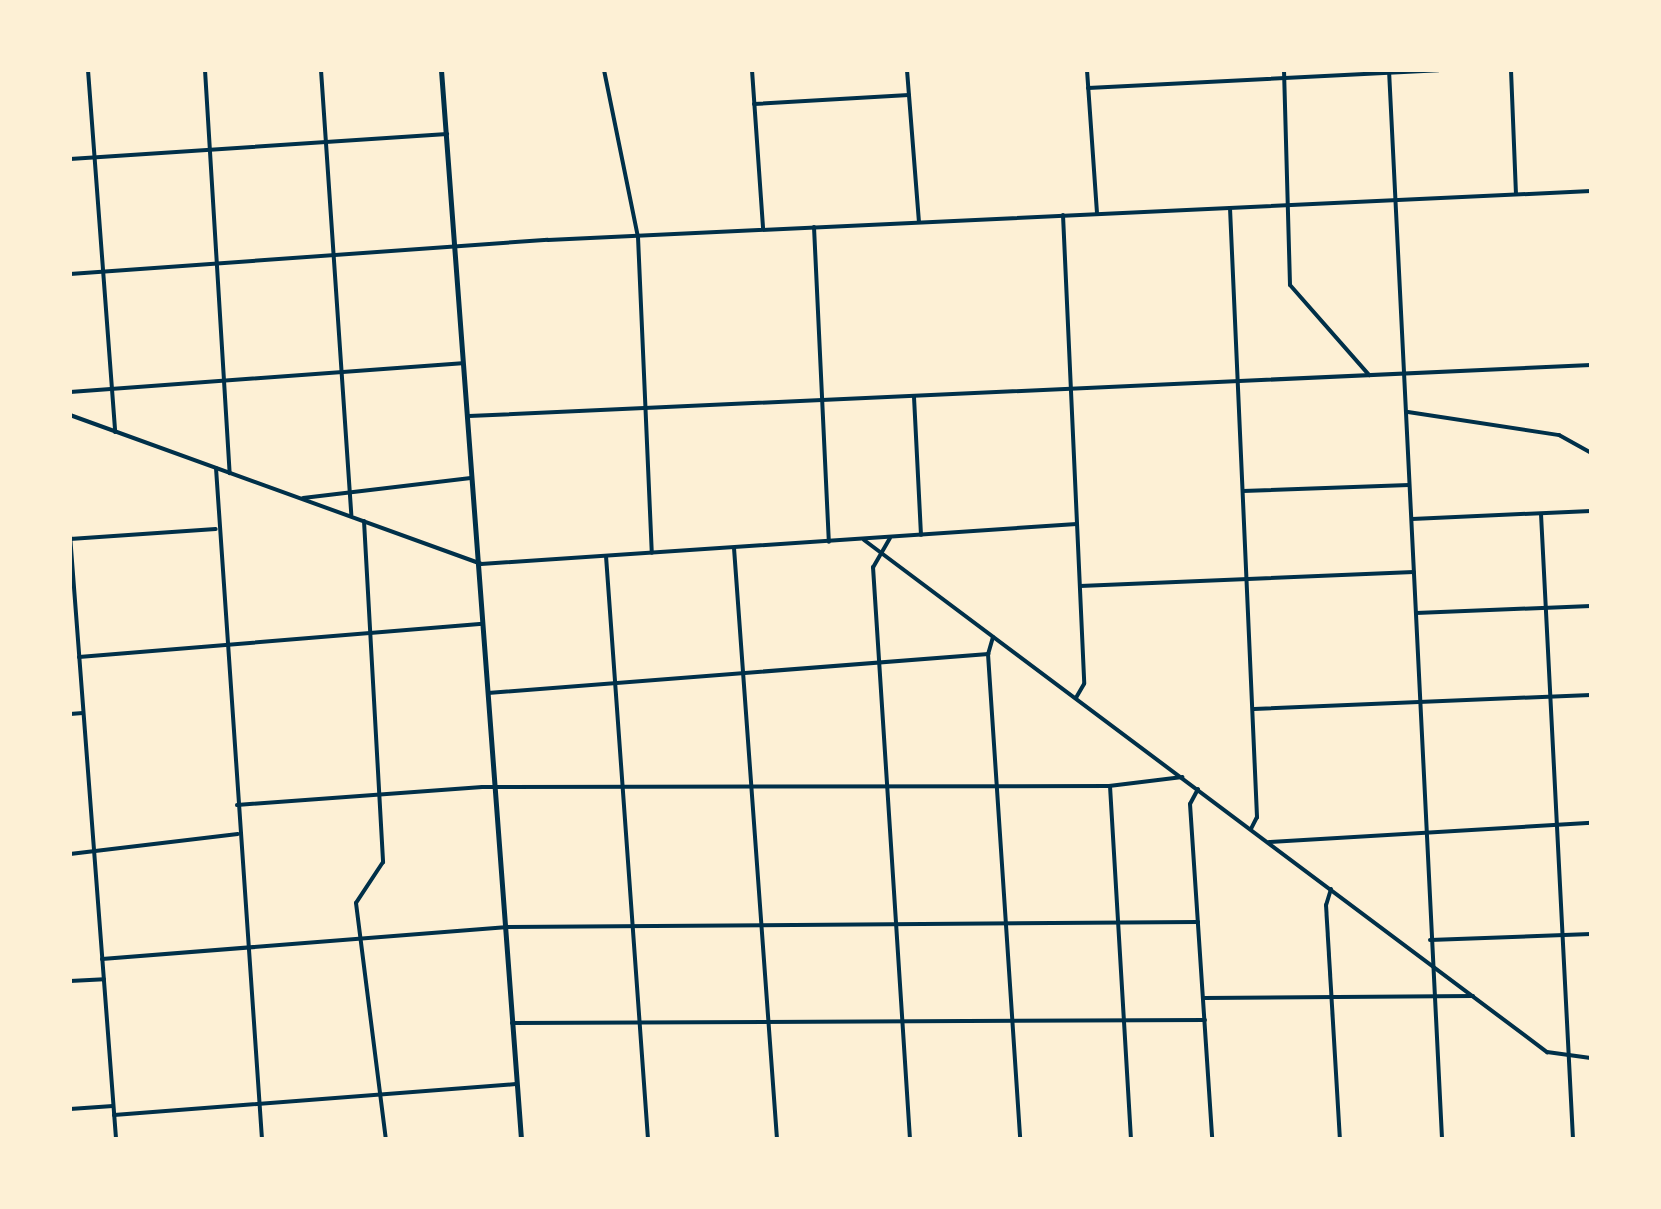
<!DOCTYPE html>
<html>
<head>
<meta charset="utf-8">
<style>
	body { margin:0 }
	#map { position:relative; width:1661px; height:1209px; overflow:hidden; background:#fdf0d5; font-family:Inter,sans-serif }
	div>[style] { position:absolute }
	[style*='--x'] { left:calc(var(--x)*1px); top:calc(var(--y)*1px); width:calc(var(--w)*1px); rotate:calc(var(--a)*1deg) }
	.minor>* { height:4px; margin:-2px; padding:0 2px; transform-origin:2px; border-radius:2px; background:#003049 }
	.tertiary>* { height:4px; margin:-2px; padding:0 2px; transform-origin:2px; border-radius:2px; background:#003049 }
	.secondary>* { height:5px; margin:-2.5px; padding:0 2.5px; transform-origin:2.5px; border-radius:2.5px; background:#003049 }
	span { translate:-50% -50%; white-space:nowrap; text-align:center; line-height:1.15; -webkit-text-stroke:8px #fdf0d5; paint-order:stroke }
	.frame { position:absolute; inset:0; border:72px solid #fdf0d5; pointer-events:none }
</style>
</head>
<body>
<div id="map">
	<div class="minor">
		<i style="--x:88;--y:70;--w:363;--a:85.7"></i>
		<i style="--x:205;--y:70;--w:404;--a:86.5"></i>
		<i style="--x:321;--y:70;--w:446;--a:86.1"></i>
		<i style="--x:604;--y:70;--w:170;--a:78.5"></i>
		<i style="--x:638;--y:237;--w:316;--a:87.5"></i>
		<i style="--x:752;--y:70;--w:158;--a:86"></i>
		<i style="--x:907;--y:70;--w:152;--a:85.5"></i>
		<i style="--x:1087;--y:70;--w:143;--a:86"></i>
		<i style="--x:1284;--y:70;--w:215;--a:88.4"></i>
		<i style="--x:1290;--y:285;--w:120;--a:48.7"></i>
		<i style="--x:1389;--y:70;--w:1070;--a:87.16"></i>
		<i style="--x:1511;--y:70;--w:124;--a:87.7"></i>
		<i style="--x:1088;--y:88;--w:351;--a:-2.9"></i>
		<i style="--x:754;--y:104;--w:155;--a:-3.3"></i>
		<i style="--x:70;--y:159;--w:378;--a:-3.8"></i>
		<i style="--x:1230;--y:208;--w:610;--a:87.46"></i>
		<i style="--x:1257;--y:817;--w:13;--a:117"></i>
		<i style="--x:1063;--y:215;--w:469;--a:87.4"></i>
		<i style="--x:1084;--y:684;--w:16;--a:120"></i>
		<i style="--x:814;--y:227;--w:315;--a:87.3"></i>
		<i style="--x:70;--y:274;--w:479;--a:-4.1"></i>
		<i style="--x:548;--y:240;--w:1044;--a:-2.69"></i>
		<i style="--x:70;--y:392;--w:393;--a:-4.2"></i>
		<i style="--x:914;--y:397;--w:138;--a:87.1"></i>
		<i style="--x:1408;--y:412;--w:153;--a:8.7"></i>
		<i style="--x:1559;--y:435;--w:37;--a:29"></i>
		<i style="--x:216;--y:468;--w:673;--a:86.08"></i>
		<i style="--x:1243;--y:491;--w:166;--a:-2.1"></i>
		<i style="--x:303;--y:498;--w:169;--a:-6.8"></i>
		<i style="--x:1541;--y:514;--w:626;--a:87.07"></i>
		<i style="--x:1412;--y:519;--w:179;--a:-2.6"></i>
		<i style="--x:364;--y:521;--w:342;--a:86.8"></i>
		<i style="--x:383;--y:862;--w:49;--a:123.4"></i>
		<i style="--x:356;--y:903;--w:238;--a:82.8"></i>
		<i style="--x:70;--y:535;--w:606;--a:85.64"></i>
		<i style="--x:890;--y:538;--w:34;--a:120"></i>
		<i style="--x:873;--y:567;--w:573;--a:86.3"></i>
		<i style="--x:70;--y:539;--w:146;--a:-3.9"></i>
		<i style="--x:864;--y:540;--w:854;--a:36.86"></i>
		<i style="--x:1547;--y:1052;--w:44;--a:7.8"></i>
		<i style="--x:734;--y:548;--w:593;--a:85.84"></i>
		<i style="--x:606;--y:556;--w:585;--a:85.88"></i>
		<i style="--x:481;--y:564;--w:597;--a:-3.84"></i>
		<i style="--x:1080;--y:586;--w:334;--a:-2.4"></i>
		<i style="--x:1416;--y:613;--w:175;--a:-2.3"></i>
		<i style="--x:993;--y:637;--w:18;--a:106"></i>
		<i style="--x:988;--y:654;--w:486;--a:86.2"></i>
		<i style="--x:79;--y:657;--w:405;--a:-4.7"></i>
		<i style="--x:488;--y:693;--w:502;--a:-4.46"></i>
		<i style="--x:1254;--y:709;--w:337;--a:-2.4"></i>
		<i style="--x:70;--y:714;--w:13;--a:-4"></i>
		<i style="--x:1110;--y:786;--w:354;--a:86.6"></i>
		<i style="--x:1198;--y:789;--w:17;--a:118"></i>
		<i style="--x:1190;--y:804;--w:336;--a:86.2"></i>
		<i style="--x:237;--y:805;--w:246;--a:-4.2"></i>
		<i style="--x:482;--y:787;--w:627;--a:-0.09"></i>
		<i style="--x:1109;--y:786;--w:74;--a:-7"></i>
		<i style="--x:1269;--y:842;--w:323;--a:-3.4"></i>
		<i style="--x:70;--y:854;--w:169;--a:-6.8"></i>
		<i style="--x:1331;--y:889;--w:17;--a:107"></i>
		<i style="--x:1326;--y:905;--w:234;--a:86.6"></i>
		<i style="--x:1430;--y:940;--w:161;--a:-2.1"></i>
		<i style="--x:102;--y:959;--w:404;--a:-4.5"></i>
		<i style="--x:505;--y:927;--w:693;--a:-0.41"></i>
		<i style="--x:70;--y:981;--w:34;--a:-3"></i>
		<i style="--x:1204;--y:998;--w:269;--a:-0.4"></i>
		<i style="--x:512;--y:1023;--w:693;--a:-0.25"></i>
		<i style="--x:70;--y:1109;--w:43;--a:-4"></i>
		<i style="--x:114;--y:1115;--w:403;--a:-4.4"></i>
	</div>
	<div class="tertiary">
		<i style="--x:70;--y:415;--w:437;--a:19.9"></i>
		<i style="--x:469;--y:416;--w:1123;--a:-2.6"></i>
	</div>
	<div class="secondary">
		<i style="--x:441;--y:70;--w:1072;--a:85.72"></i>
	</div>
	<div class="frame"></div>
</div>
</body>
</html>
